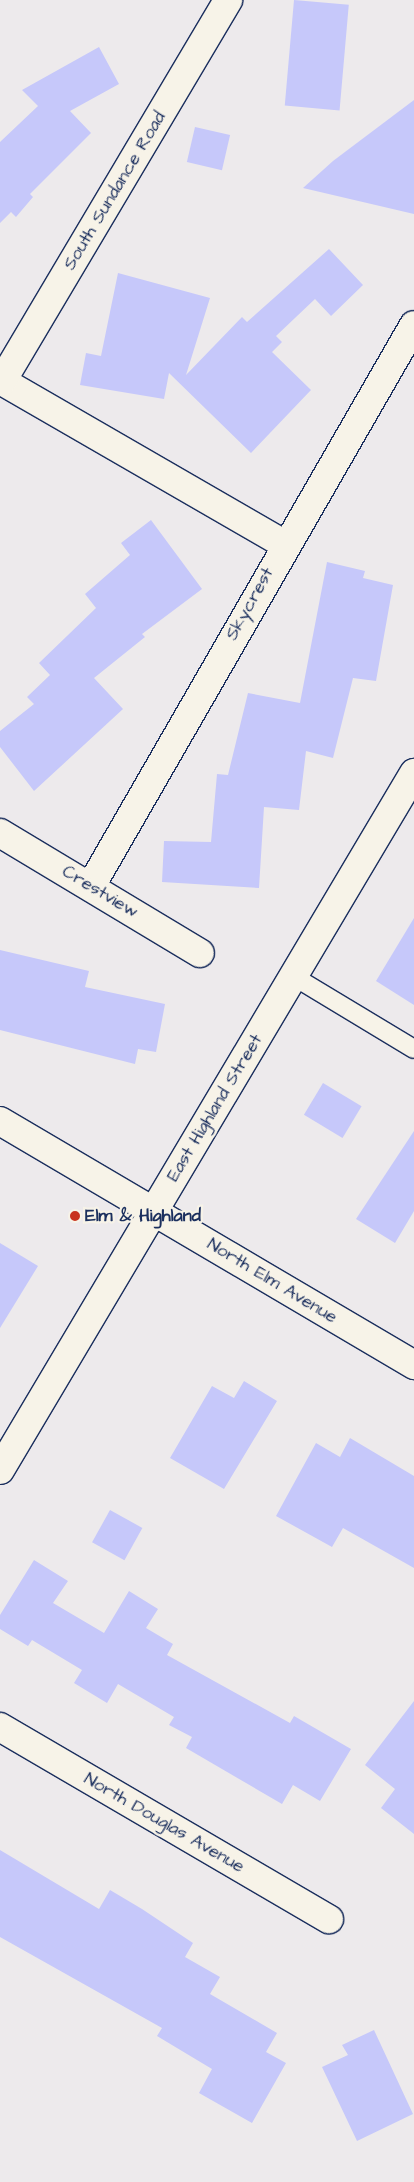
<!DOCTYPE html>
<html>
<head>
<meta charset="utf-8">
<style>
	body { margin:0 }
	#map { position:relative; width:414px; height:2182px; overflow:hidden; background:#edeaec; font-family:"Architects Daughter",sans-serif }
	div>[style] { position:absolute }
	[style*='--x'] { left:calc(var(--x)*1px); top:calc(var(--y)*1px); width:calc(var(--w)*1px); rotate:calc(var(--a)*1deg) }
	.building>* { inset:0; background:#c6c8fa; transform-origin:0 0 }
	.roads { filter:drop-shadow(1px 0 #1b2f5e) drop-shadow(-1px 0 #1b2f5e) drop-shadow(0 1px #1b2f5e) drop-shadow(0 -1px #1b2f5e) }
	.service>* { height:18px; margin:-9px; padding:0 9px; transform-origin:9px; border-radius:9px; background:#f7f3e8 }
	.minor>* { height:28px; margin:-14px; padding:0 14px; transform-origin:14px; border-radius:14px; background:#f7f3e8 }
	.dots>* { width:14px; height:14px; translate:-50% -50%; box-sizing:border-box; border:2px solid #f7f3e8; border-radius:50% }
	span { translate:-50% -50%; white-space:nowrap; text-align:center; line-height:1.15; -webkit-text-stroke:4.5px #f7f3e8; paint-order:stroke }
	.street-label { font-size:18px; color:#1b2f5e }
	.poi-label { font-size:18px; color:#1b2f5e; font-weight:700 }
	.left { translate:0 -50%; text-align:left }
</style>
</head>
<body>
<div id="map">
	<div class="building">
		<i style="left:294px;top:0;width:55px;height:106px;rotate:5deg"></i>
		<i style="clip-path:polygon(99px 47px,119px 84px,70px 111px,91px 133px,30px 194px,33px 197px,16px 217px,11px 212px,0 223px,0 142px,38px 106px,22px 90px)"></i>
		<i style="clip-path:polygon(414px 100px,414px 214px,303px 188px,333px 161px)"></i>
		<i style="left:195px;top:127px;width:36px;height:36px;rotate:13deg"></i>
		<i style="clip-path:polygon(329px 249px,363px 285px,331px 316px,315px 299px,276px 336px,282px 342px,272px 352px,311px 390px,251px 453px,169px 373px,164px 399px,80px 385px,86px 353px,101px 356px,118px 273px,210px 298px,186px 375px,242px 317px,247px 322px)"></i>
		<i style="clip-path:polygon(151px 520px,202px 589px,142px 634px,145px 637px,94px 678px,123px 709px,34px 791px,0 747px,0 731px,34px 704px,27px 697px,50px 675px,39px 663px,96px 608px,85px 594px,130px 555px,121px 543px)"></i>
		<i style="clip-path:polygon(327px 562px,365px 571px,363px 578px,393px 585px,376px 681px,353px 678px,333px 758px,306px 751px,299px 810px,264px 807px,259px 888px,162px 882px,164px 841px,211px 842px,217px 774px,228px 775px,248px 693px,300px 703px)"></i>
		<i style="clip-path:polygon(414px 918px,414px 1005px,376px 981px)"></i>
		<i style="clip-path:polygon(0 950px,89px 971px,85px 987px,165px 1004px,156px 1052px,138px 1049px,135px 1064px,0 1030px)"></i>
		<i style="left:323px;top:1083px;width:45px;height:37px;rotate:31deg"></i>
		<i style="clip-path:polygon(414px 1131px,414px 1211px,395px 1243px,356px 1219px)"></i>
		<i style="clip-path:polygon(0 1243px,38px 1266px,0 1328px)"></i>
		<i style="clip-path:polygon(244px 1381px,277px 1401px,224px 1489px,170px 1458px,212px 1386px,234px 1398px)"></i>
		<i style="clip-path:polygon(350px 1438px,414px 1476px,414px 1568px,343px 1528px,332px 1547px,276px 1516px,316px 1443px,340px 1457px)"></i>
		<i style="left:110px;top:1510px;width:37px;height:37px;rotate:29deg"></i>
		<i style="clip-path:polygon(34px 1560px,68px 1581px,53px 1603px,104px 1633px,129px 1591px,158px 1609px,146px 1628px,173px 1644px,167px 1655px,290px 1723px,294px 1716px,351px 1749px,320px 1801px,293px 1785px,282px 1804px,186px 1748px,192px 1737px,169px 1725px,174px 1717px,118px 1684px,107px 1703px,74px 1683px,82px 1670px,32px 1640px,28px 1646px,0 1629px,0 1615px)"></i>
		<i style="clip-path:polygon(414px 1701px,414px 1834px,381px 1808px,395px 1789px,365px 1765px)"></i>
		<i style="clip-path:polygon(0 1850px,99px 1909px,110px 1890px,142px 1909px,193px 1943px,185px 1957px,220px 1977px,210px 1994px,277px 2033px,266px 2052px,286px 2063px,252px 2123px,199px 2093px,212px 2069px,157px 2036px,162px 2028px,0 1937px)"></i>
		<i style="clip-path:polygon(374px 2030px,413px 2114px,357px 2141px,322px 2067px,348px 2055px,342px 2045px)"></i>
	</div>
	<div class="roads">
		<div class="service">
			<i style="--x:293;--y:976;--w:141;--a:31.1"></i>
		</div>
		<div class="minor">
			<i style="--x:0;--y:380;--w:328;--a:30"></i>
			<i style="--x:2;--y:381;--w:443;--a:-59.3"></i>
			<i style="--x:0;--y:833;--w:233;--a:31"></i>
			<i style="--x:91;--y:886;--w:647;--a:-60.07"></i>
			<i style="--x:0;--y:1121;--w:481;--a:30.5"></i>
			<i style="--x:0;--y:1470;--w:811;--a:-59.29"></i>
			<i style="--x:0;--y:1727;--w:381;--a:30.3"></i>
		</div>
	</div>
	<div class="dots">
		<i style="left:75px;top:1216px;background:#c8321e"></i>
	</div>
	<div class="street-label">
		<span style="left:115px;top:191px;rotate:-59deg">South Sundance Road</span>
		<span style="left:250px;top:604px;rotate:-61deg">Skycrest</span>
		<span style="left:100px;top:892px;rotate:31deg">Crestview</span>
		<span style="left:215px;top:1108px;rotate:-59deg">East Highland Street</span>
		<span style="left:272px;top:1281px;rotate:31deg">North Elm Avenue</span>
		<span style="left:164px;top:1823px;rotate:30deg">North Douglas Avenue</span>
	</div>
	<div class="poi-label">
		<span class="left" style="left:85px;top:1216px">Elm &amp; Highland</span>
	</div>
</div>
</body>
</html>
